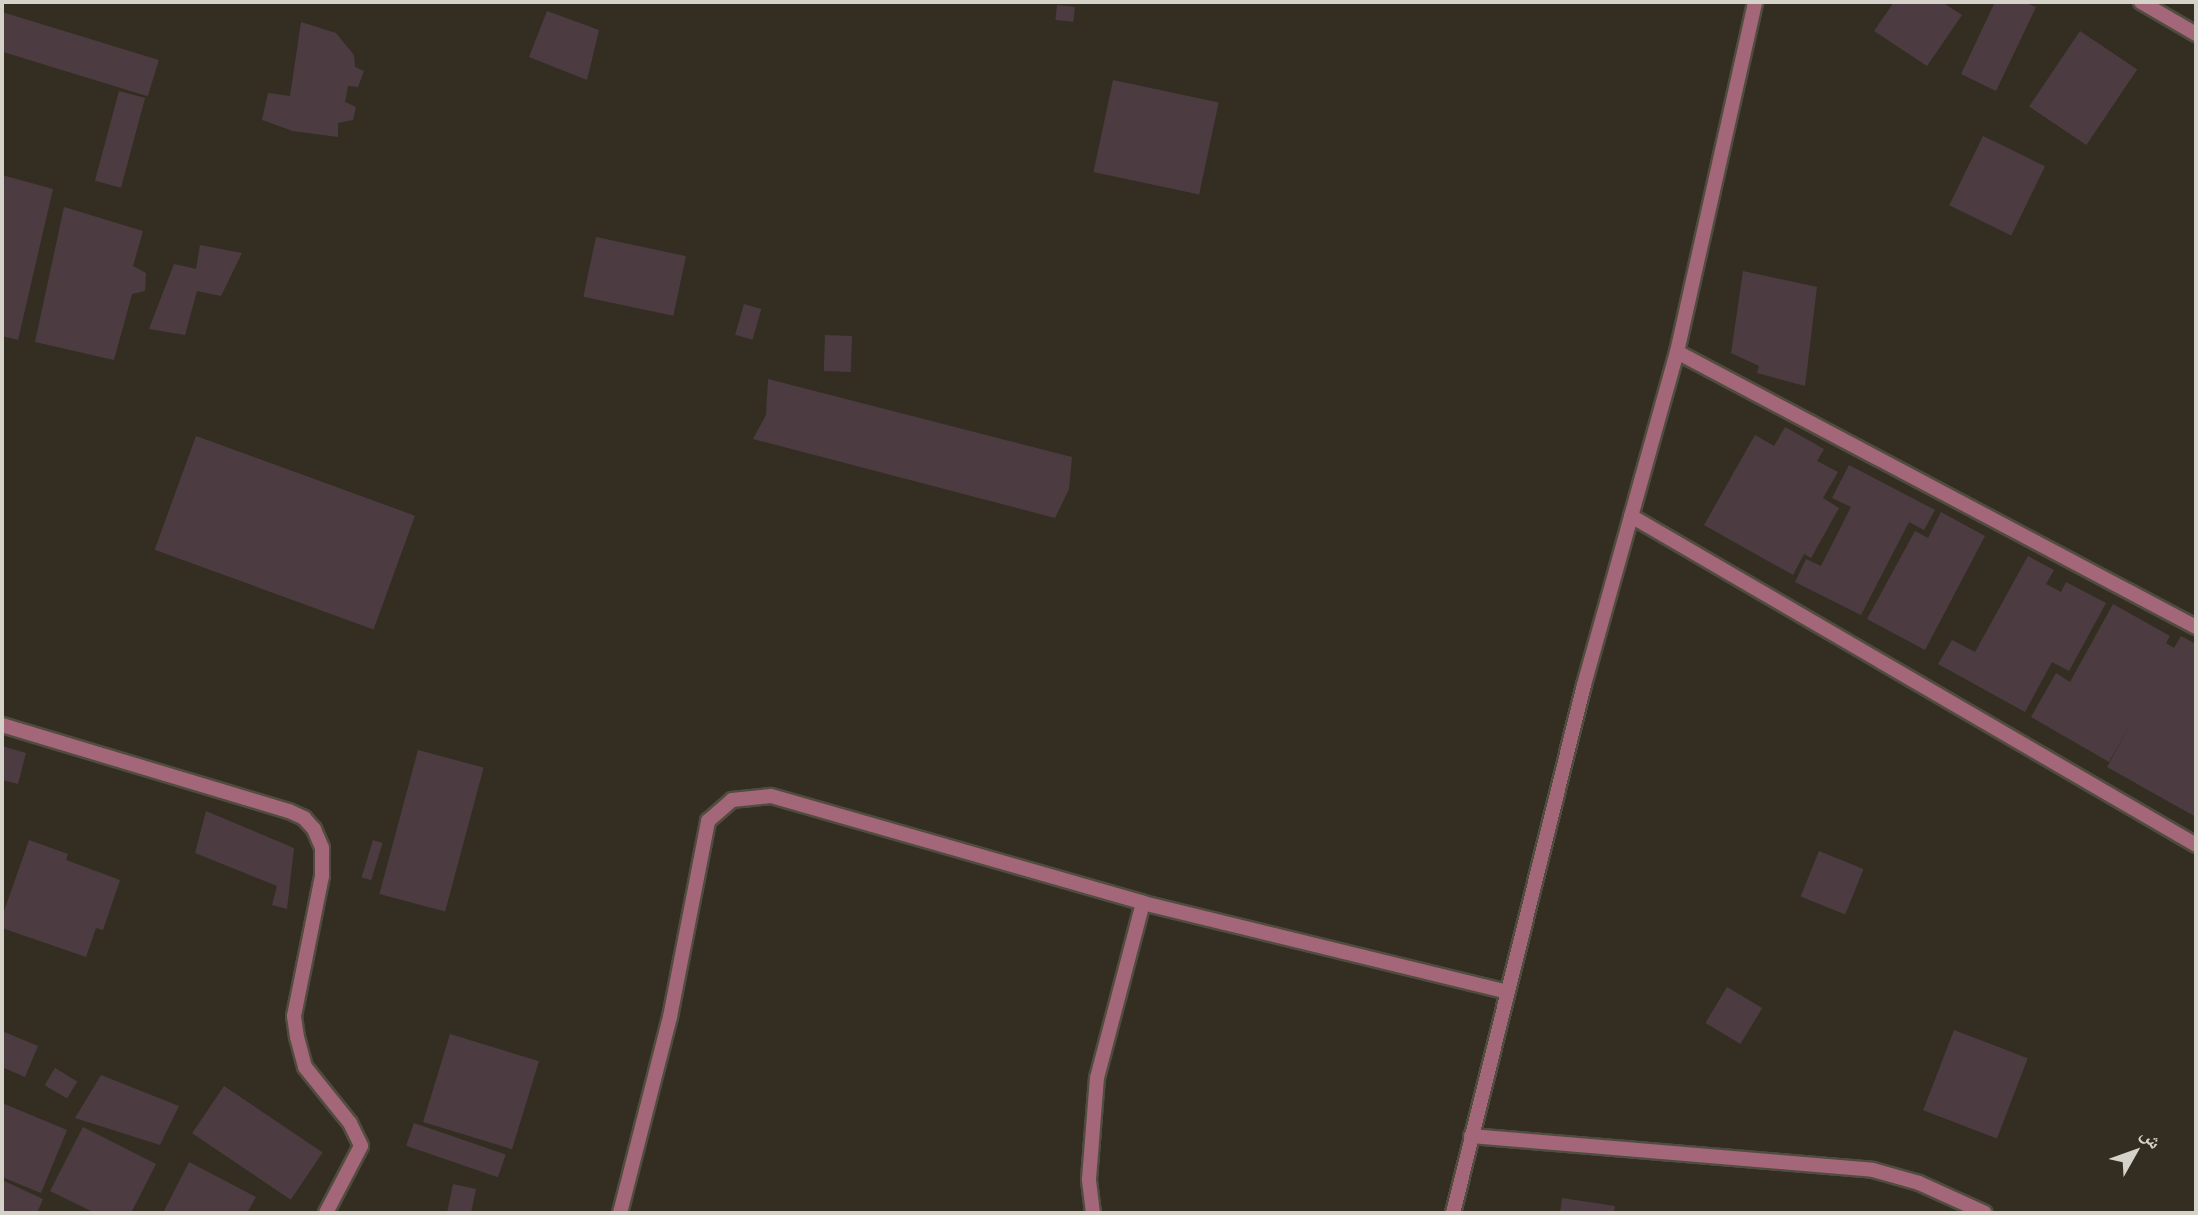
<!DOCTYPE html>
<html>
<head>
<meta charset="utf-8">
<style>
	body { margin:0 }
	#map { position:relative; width:2198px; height:1215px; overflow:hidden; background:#332e21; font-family:"Work Sans","Noto Naskh Arabic",sans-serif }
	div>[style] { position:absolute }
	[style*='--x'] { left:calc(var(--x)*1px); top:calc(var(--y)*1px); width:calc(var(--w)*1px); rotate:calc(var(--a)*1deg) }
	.building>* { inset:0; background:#4c3c42; transform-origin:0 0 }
	.roads { filter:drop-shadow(2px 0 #504c3f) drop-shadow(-2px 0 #504c3f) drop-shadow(0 2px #504c3f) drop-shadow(0 -2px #504c3f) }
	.street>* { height:14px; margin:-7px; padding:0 7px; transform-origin:7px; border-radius:7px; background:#a36779 }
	span { translate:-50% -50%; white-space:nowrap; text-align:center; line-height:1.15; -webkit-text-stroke:7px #332e21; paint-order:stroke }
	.frame { position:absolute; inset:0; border:4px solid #d5d2ca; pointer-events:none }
	.north { position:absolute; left:2100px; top:1117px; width:70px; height:70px; -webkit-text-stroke:5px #332e21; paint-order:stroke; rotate:50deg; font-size:19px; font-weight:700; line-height:28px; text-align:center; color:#d5d2ca }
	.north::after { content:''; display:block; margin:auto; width:24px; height:32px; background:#d5d2ca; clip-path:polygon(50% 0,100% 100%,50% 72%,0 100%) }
</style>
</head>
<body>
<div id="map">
	<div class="building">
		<i style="clip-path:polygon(1894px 2px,1942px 2px,1962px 15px,1927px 66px,1874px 31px)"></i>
		<i style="clip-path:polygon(1995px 2px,2024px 2px,2036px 7px,1996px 91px,1961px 74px)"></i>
		<i style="left:1057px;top:5px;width:18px;height:15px;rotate:6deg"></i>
		<i style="clip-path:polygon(547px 11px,599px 30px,587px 80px,529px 57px)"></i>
		<i style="left:2px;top:12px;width:164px;height:38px;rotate:17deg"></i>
		<i style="clip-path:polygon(301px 22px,336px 33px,354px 55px,355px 67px,364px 71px,358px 87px,348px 86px,345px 102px,356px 107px,353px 120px,338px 123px,338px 137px,293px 131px,262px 120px,268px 93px,290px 96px)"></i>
		<i style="left:2080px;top:31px;width:69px;height:91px;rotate:34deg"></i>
		<i style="left:1113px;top:80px;width:108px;height:94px;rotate:12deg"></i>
		<i style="left:119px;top:91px;width:27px;height:93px;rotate:15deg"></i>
		<i style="left:1983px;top:136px;width:69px;height:77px;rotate:26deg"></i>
		<i style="clip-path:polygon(2px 175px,53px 189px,18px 340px,2px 336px)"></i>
		<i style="clip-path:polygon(64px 207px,143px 231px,133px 266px,146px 273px,145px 291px,132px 294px,114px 360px,35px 342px)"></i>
		<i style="left:596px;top:237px;width:92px;height:61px;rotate:12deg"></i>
		<i style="clip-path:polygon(200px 245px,242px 253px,221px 296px,197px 291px,185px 335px,149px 329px,174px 264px,196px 269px)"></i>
		<i style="clip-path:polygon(1743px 271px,1817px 287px,1805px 386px,1757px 373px,1759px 366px,1731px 353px)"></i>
		<i style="left:744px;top:304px;width:18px;height:32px;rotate:16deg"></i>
		<i style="left:825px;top:335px;width:27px;height:36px;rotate:2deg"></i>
		<i style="clip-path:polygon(768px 379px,1072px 457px,1069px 489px,1055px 518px,753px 439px,766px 415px)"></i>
		<i style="clip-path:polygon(1785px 427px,1824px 449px,1817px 461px,1838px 472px,1823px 498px,1839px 508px,1811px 558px,1804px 554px,1793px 575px,1704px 525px,1755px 435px,1774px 446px)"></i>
		<i style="left:196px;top:436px;width:233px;height:121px;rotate:20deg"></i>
		<i style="clip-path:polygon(1849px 465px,1935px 510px,1924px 530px,1909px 522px,1861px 615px,1795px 582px,1806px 559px,1821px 566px,1851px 507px,1832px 498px)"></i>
		<i style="clip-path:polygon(1941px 512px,1985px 536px,1925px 650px,1867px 619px,1915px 531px,1928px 538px)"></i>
		<i style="clip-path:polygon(2028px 556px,2054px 570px,2046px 584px,2061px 592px,2066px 582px,2106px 603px,2069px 671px,2052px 662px,2025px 712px,1938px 664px,1952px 640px,1975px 652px)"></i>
		<i style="clip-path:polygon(2113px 604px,2170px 636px,2166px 643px,2174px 648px,2181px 636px,2196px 644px,2196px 817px,2107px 767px,2133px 720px,2109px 762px,2031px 717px,2056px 673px,2070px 682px)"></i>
		<i style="clip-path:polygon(2px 746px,26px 753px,18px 784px,2px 780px)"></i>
		<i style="left:418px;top:750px;width:68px;height:149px;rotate:15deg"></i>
		<i style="clip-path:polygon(206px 811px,294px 848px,287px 909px,272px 905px,277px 886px,195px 853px)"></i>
		<i style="clip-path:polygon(29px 840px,68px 854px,66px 860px,120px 880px,103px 930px,96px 928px,86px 957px,2px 928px,2px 917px)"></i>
		<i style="left:373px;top:840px;width:10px;height:39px;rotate:17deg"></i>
		<i style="left:1819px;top:851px;width:48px;height:49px;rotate:22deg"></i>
		<i style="left:1727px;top:987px;width:41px;height:42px;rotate:31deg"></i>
		<i style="left:1954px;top:1030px;width:79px;height:86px;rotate:21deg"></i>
		<i style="clip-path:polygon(2px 1031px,38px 1046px,25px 1077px,2px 1067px)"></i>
		<i style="left:450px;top:1034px;width:93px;height:92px;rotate:17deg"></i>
		<i style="left:55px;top:1068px;width:26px;height:20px;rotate:31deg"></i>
		<i style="clip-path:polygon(101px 1075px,179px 1106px,160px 1145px,75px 1118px)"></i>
		<i style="left:224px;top:1086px;width:119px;height:57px;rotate:34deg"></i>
		<i style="clip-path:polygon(2px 1103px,67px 1130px,41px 1193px,2px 1177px)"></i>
		<i style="left:414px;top:1123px;width:97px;height:24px;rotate:19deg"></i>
		<i style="clip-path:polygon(83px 1127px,156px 1164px,131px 1213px,95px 1213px,50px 1191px)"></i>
		<i style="clip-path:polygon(189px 1162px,256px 1197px,247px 1213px,163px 1213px)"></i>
		<i style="clip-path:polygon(2px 1180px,43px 1199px,37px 1213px,2px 1213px)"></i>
		<i style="clip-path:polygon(453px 1184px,476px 1189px,471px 1213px,447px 1213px)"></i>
		<i style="clip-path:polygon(1562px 1198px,1615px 1206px,1614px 1213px,1560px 1213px)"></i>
	</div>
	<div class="roads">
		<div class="street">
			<i style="--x:2141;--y:2;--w:64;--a:30.2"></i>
			<i style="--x:1677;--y:352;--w:587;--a:27.92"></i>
			<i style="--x:1631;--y:516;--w:654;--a:30.21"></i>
			<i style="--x:2;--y:725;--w:300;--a:16.7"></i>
			<i style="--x:289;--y:811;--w:17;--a:25"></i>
			<i style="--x:304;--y:818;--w:15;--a:48"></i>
			<i style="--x:314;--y:829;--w:21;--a:67"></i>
			<i style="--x:322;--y:848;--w:28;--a:90"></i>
			<i style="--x:322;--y:876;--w:143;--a:101.3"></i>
			<i style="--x:294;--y:1016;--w:21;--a:82"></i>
			<i style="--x:297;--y:1037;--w:31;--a:75"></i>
			<i style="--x:305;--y:1067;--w:72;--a:51.2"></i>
			<i style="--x:350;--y:1123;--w:25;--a:64"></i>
			<i style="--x:361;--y:1146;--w:76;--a:117.6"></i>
			<i style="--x:1471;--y:1136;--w:403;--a:4.8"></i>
			<i style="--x:1873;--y:1170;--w:48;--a:15.8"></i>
			<i style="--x:1919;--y:1183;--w:72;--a:24.4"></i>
			<i style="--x:620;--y:1213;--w:202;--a:-75.7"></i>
			<i style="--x:670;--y:1017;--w:200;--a:-79"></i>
			<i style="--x:708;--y:821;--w:32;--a:-41"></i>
			<i style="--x:732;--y:800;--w:39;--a:-6"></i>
			<i style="--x:771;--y:796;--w:387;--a:16"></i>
			<i style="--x:1143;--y:903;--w:375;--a:13.7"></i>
			<i style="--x:1093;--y:1213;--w:34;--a:-97"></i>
			<i style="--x:1089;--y:1179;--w:101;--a:-85.5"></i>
			<i style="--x:1097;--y:1078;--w:181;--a:-75.3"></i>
			<i style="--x:1453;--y:1213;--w:544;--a:-76.07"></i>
			<i style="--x:1584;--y:685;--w:346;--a:-74.4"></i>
			<i style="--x:1677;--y:352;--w:359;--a:-77.4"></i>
		</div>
	</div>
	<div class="frame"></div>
	<div class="north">ش</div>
</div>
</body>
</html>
